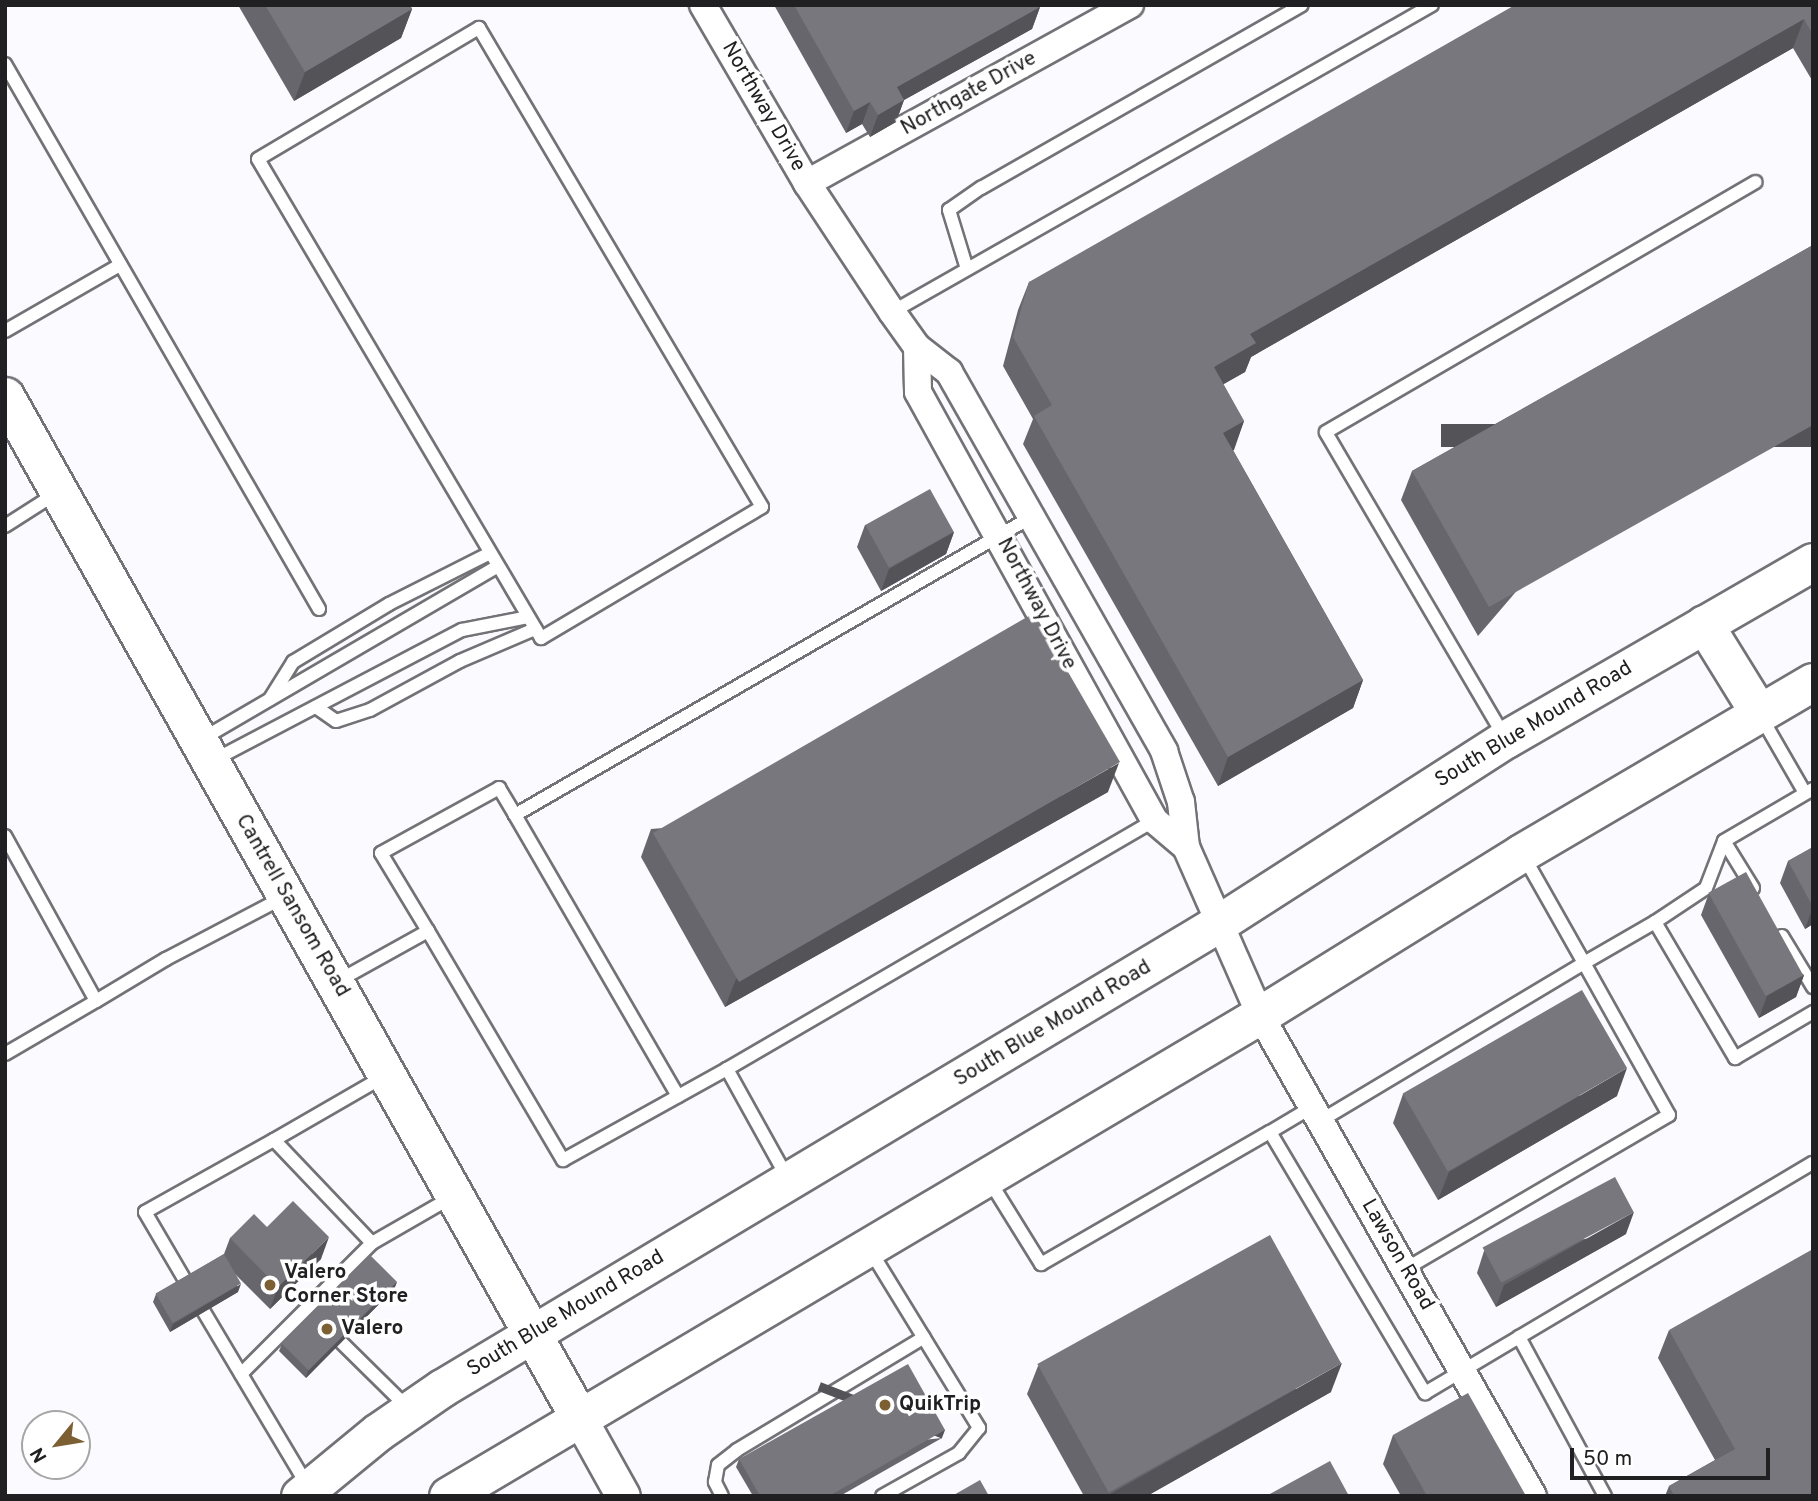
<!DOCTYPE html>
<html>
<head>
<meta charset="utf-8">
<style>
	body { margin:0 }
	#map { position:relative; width:1818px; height:1501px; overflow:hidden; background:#fafaff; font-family:Overpass,sans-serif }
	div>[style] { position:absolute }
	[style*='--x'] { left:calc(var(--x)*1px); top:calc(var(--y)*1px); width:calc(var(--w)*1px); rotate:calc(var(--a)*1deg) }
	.roads { filter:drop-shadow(2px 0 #727277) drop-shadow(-2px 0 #727277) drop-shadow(0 2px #727277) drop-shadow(0 -2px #727277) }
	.service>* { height:12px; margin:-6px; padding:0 6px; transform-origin:6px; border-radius:6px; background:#fff }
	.minor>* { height:26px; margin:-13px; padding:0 13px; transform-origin:13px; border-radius:13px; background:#fff }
	.tertiary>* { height:33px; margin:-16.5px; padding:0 16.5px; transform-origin:16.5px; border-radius:16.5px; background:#fff }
	.secondary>* { height:37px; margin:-18.5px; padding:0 18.5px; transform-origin:18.5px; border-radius:18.5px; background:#fff }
	.wall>* { inset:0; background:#67666c }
	.shaded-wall>* { inset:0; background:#545358; transform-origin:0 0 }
	.building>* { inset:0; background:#78777d; transform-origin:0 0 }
	.dots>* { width:19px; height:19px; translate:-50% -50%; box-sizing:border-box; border:4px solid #fff; border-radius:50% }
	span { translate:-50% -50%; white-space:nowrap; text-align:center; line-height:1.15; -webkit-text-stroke:7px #fff; paint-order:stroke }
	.street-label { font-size:21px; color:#202022 }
	.poi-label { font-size:21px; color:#202022; font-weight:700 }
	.left { translate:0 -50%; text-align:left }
	.frame { position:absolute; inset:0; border:7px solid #202022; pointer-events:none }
	.north { position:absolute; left:21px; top:1410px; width:70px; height:70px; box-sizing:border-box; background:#fff; border:2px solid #a6a6a7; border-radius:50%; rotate:240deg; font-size:19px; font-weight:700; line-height:28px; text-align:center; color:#202022 }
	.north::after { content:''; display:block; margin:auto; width:24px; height:32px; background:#7c5f33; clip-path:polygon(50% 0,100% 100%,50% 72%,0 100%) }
	.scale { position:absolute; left:1570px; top:1448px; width:200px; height:32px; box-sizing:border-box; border:4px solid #202022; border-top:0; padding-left:9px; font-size:21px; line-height:24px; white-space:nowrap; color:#202022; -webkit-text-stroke:5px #fff; paint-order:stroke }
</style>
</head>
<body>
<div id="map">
	<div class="roads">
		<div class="service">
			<i style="--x:479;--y:28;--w:556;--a:59.42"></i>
			<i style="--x:762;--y:507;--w:257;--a:149.3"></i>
			<i style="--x:541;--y:638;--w:556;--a:-120.58"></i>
			<i style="--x:258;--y:159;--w:257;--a:-30.7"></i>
			<i style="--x:5;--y:64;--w:629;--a:60.05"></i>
			<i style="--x:967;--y:269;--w:62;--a:-107"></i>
			<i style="--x:949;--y:210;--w:39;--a:-35"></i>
			<i style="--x:981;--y:188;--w:369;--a:-29.7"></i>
			<i style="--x:892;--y:312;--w:621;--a:-29.62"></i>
			<i style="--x:5;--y:331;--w:133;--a:-29.9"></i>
			<i style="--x:5;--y:526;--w:59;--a:-32.6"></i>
			<i style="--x:270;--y:699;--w:44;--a:-58.1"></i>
			<i style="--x:293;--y:662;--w:112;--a:-31.1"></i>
			<i style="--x:389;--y:604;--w:113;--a:-26.8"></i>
			<i style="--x:316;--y:707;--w:24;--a:35"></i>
			<i style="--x:336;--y:721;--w:36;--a:-18"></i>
			<i style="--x:370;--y:710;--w:102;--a:-28.6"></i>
			<i style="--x:460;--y:661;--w:82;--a:-23.1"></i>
			<i style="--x:1760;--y:715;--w:90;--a:60"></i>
			<i style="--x:1504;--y:736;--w:352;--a:-120.4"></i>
			<i style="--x:1326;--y:432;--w:497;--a:-30.2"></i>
			<i style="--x:202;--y:739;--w:343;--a:-30.3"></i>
			<i style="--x:214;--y:760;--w:280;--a:-27.7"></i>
			<i style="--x:462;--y:630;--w:67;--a:-11.1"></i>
			<i style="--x:515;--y:815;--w:325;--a:59.9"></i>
			<i style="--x:5;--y:836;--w:188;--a:61.1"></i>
			<i style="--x:96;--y:1001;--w:82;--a:-31"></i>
			<i style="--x:166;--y:959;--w:131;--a:-27.7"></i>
			<i style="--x:1523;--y:855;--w:124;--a:60.5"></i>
			<i style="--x:1584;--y:963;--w:82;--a:-30"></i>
			<i style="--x:1655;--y:922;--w:158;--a:59.5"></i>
			<i style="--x:1735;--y:1058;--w:91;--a:-30.5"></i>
			<i style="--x:1753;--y:888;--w:55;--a:-121.7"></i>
			<i style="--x:1724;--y:841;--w:103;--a:-30.3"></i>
			<i style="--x:1655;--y:922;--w:61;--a:-33.7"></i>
			<i style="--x:1706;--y:888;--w:50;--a:-69"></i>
			<i style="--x:428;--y:931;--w:91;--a:-121.1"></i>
			<i style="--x:381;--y:853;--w:135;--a:-28.8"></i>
			<i style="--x:499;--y:788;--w:31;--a:59"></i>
			<i style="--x:515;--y:815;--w:598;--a:-29.99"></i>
			<i style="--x:1782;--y:936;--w:60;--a:58.7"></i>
			<i style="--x:338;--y:981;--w:103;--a:-29.1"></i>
			<i style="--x:428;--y:931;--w:266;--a:59.5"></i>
			<i style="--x:563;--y:1160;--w:188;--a:-29"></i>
			<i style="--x:5;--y:1054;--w:105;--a:-30.2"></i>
			<i style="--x:383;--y:1077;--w:126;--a:150"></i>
			<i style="--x:274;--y:1140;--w:142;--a:46.4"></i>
			<i style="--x:372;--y:1243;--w:92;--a:-29.9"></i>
			<i style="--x:1320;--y:1121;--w:308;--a:-30.9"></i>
			<i style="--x:1584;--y:963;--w:174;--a:60.8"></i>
			<i style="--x:1669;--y:1115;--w:306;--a:149.7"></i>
			<i style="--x:1270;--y:1132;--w:49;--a:-30.8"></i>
			<i style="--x:788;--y:1179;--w:126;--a:-119"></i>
			<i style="--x:727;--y:1069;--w:494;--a:-30.2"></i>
			<i style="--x:989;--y:1180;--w:99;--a:58.2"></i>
			<i style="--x:1041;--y:1264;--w:264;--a:-30"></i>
			<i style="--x:1270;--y:1132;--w:304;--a:59.3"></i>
			<i style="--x:1425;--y:1393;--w:451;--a:-30.7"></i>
			<i style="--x:870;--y:1250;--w:209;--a:58.5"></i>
			<i style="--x:979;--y:1428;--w:32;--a:129"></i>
			<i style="--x:959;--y:1453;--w:88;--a:150.8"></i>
			<i style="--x:186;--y:1282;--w:81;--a:-120.4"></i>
			<i style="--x:145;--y:1212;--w:148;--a:-29.2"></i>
			<i style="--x:204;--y:1312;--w:201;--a:59.2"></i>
			<i style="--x:1519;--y:1337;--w:181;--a:61.6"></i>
			<i style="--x:341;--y:1342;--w:94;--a:44.6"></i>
			<i style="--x:241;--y:1374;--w:185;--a:-45"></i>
			<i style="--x:722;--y:1496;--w:16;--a:-117"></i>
			<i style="--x:715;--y:1482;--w:17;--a:-80"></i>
			<i style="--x:718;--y:1465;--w:24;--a:-38"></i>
			<i style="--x:737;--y:1450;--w:218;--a:-31.1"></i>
		</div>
		<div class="minor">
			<i style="--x:703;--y:5;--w:206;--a:59.7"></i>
			<i style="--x:807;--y:183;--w:154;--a:56.6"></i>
			<i style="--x:892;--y:312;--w:43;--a:54.5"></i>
			<i style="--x:917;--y:347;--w:41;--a:38"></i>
			<i style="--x:949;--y:372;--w:436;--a:60.4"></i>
			<i style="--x:1164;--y:751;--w:54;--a:71.6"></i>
			<i style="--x:1181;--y:802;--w:45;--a:83.7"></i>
			<i style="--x:1186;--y:847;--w:184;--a:66.2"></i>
			<i style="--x:1260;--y:1015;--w:553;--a:60.42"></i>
			<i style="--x:807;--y:183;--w:369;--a:-28.9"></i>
			<i style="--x:917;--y:347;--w:45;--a:88.7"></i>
			<i style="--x:918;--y:392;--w:489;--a:61.1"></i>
			<i style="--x:1154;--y:820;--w:42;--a:40.2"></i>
		</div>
		<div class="tertiary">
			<i style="--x:579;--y:1417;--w:90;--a:60.9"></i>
		</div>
		<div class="secondary">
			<i style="--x:5;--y:396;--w:1171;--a:60.66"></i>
			<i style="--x:1704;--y:624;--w:105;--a:58.3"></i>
			<i style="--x:300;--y:1496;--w:101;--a:-39.4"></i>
			<i style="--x:378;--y:1432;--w:78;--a:-34.5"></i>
			<i style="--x:442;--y:1388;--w:906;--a:-30.9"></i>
			<i style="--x:1219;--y:923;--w:341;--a:-32.7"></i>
			<i style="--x:1506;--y:739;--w:354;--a:-30"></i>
			<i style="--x:448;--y:1496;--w:944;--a:-30.64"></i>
			<i style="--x:1260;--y:1015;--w:307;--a:-31.8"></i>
			<i style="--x:1521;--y:853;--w:338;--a:-30.4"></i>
		</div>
	</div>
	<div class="wall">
		<i style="clip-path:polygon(238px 5px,410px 5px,412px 9px,401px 38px,294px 101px)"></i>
		<i style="clip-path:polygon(774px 5px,1039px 5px,1040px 7px,1032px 29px,904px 100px,896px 122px,870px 137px,862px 124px,846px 133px)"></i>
		<i style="clip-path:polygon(1813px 5px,1813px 82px,1793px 48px,1251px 357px,1245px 372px,1223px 384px,1244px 421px,1233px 450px,1363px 680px,1353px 708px,1218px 786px,1023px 444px,1033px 419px,1003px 366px,1018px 310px,1029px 282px)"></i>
		<i style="clip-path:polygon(1813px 245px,1478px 636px,1401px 500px,1412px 471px)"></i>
		<i style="clip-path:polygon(865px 525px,954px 532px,946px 554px,881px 591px,857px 547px)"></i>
		<i style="clip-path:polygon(1108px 792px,725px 1007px,641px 857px,651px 829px)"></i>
		<i style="clip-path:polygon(1813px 847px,1813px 924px,1805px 929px,1780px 883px,1788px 861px)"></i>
		<i style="clip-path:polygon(1709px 893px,1804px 975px,1796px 997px,1759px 1018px,1701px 915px)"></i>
		<i style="clip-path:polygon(1403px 1094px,1617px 1096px,1438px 1200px,1393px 1123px)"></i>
		<i style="clip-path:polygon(267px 1227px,321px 1259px,270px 1309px,235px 1274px,238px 1292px,170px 1332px,153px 1302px,156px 1294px,224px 1254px,230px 1238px)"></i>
		<i style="clip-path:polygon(1626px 1234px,1496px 1307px,1477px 1273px,1484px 1251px)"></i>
		<i style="clip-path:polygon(397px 1282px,394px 1289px,306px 1378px,279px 1351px,282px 1344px)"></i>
		<i style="clip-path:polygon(1669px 1330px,1813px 1496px,1665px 1496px,1669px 1486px,1715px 1460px,1658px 1358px)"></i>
		<i style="clip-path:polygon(1038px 1366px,1331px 1392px,1147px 1496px,1084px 1496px,1027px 1394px)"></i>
		<i style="clip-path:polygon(1393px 1435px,1526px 1496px,1401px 1496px,1383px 1464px)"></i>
		<i style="clip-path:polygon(942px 1438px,840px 1496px,753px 1496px,736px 1467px,739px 1459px)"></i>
	</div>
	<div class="shaded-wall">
		<i style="clip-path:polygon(1040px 7px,1032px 29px,904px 100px,896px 122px,870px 137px,878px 115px,897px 87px)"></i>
		<i style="clip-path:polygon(412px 9px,401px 38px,294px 101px,305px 72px)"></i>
		<i style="clip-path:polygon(1804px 19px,1793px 48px,1251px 357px,1245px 372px,1203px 396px,1214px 367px,1250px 334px)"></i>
		<i style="clip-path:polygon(870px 102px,862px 124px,846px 133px,854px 111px)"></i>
		<i style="clip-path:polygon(1244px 421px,1234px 450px,1213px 462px,1223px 433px)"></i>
		<i style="left:1813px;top:424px;width:23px;height:372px;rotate:90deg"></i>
		<i style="clip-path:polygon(954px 532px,946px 554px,881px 591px,889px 569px)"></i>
		<i style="clip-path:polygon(1363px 680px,1353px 708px,1218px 786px,1228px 757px)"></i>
		<i style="clip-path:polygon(1119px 763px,1108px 792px,725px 1007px,736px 979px)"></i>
		<i style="clip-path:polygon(1813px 907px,1813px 924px,1805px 929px)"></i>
		<i style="clip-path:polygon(1804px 975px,1796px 997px,1759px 1018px,1767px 996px)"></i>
		<i style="clip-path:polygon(1627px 1068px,1617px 1096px,1438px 1200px,1449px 1172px)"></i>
		<i style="clip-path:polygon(1634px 1212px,1626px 1234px,1496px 1307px,1504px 1285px)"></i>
		<i style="clip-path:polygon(329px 1237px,321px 1259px,270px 1309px,278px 1287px)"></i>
		<i style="clip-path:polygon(397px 1282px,394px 1289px,306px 1378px,308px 1371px)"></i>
		<i style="clip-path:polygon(241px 1284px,238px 1292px,170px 1332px,173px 1324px)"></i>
		<i style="clip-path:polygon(1342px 1363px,1331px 1392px,1147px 1496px,1109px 1496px,1110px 1494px)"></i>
		<i style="left:945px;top:1430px;width:9px;height:133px;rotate:111deg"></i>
	</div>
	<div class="building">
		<i style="clip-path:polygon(265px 5px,410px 5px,412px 9px,305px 72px)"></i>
		<i style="clip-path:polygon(794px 5px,1039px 5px,1040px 7px,897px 87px,904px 100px,878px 115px,870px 102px,854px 111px)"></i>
		<i style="clip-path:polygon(1515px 5px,1813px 5px,1813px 35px,1804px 19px,1250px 334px,1256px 343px,1214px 367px,1244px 421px,1223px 433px,1363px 680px,1228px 757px,1034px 416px,1052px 405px,1013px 337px,1029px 282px)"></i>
		<i style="clip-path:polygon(1813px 245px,1813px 425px,1489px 607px,1412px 471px)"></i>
		<i style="left:930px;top:489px;width:49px;height:74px;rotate:61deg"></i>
		<i style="left:1034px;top:613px;width:172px;height:440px;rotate:60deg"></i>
		<i style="clip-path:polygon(1813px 847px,1813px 907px,1788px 861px)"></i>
		<i style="left:1746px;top:872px;width:118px;height:43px;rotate:61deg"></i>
		<i style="left:1582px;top:990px;width:90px;height:207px;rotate:60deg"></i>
		<i style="left:1615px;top:1177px;width:40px;height:150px;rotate:62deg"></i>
		<i style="clip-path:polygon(293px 1201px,329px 1237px,278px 1287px,230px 1238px,254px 1214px,267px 1227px)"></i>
		<i style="left:1270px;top:1235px;width:147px;height:266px;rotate:61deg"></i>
		<i style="clip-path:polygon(1813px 1249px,1813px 1496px,1674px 1496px,1669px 1486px,1735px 1449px,1669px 1330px)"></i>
		<i style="left:224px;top:1254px;width:34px;height:79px;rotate:60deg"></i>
		<i style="left:370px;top:1255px;width:38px;height:125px;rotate:45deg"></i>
		<i style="clip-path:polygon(908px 1364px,945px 1430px,829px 1496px,760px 1496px,739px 1459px)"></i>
		<i style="clip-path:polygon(1468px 1393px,1526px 1496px,1427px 1496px,1393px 1435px)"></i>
		<i style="clip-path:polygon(1330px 1461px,1349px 1496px,1269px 1496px,1268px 1495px)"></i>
		<i style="clip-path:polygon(980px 1480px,989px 1496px,952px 1496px)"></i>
	</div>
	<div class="dots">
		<i style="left:270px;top:1285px;background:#7c5f33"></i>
		<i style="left:327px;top:1329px;background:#7c5f33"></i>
		<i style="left:885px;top:1405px;background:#7c5f33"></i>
	</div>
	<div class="street-label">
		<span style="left:969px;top:94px;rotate:-29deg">Northgate Drive</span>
		<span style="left:763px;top:107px;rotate:60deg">Northway Drive</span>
		<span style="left:1036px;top:604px;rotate:62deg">Northway Drive</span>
		<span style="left:1534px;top:725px;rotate:-31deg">South Blue Mound Road</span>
		<span style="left:292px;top:906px;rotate:60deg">Cantrell Sansom Road</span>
		<span style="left:1053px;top:1024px;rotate:-31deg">South Blue Mound Road</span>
		<span style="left:1397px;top:1255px;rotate:60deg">Lawson Road</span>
		<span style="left:566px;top:1314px;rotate:-31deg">South Blue Mound Road</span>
	</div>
	<div class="poi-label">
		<span class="left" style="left:284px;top:1285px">Valero<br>Corner Store</span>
		<span class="left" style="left:341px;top:1329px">Valero</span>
		<span class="left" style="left:899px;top:1405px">QuikTrip</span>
	</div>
	<div class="frame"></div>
	<div class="north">N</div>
	<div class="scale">50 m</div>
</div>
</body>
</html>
